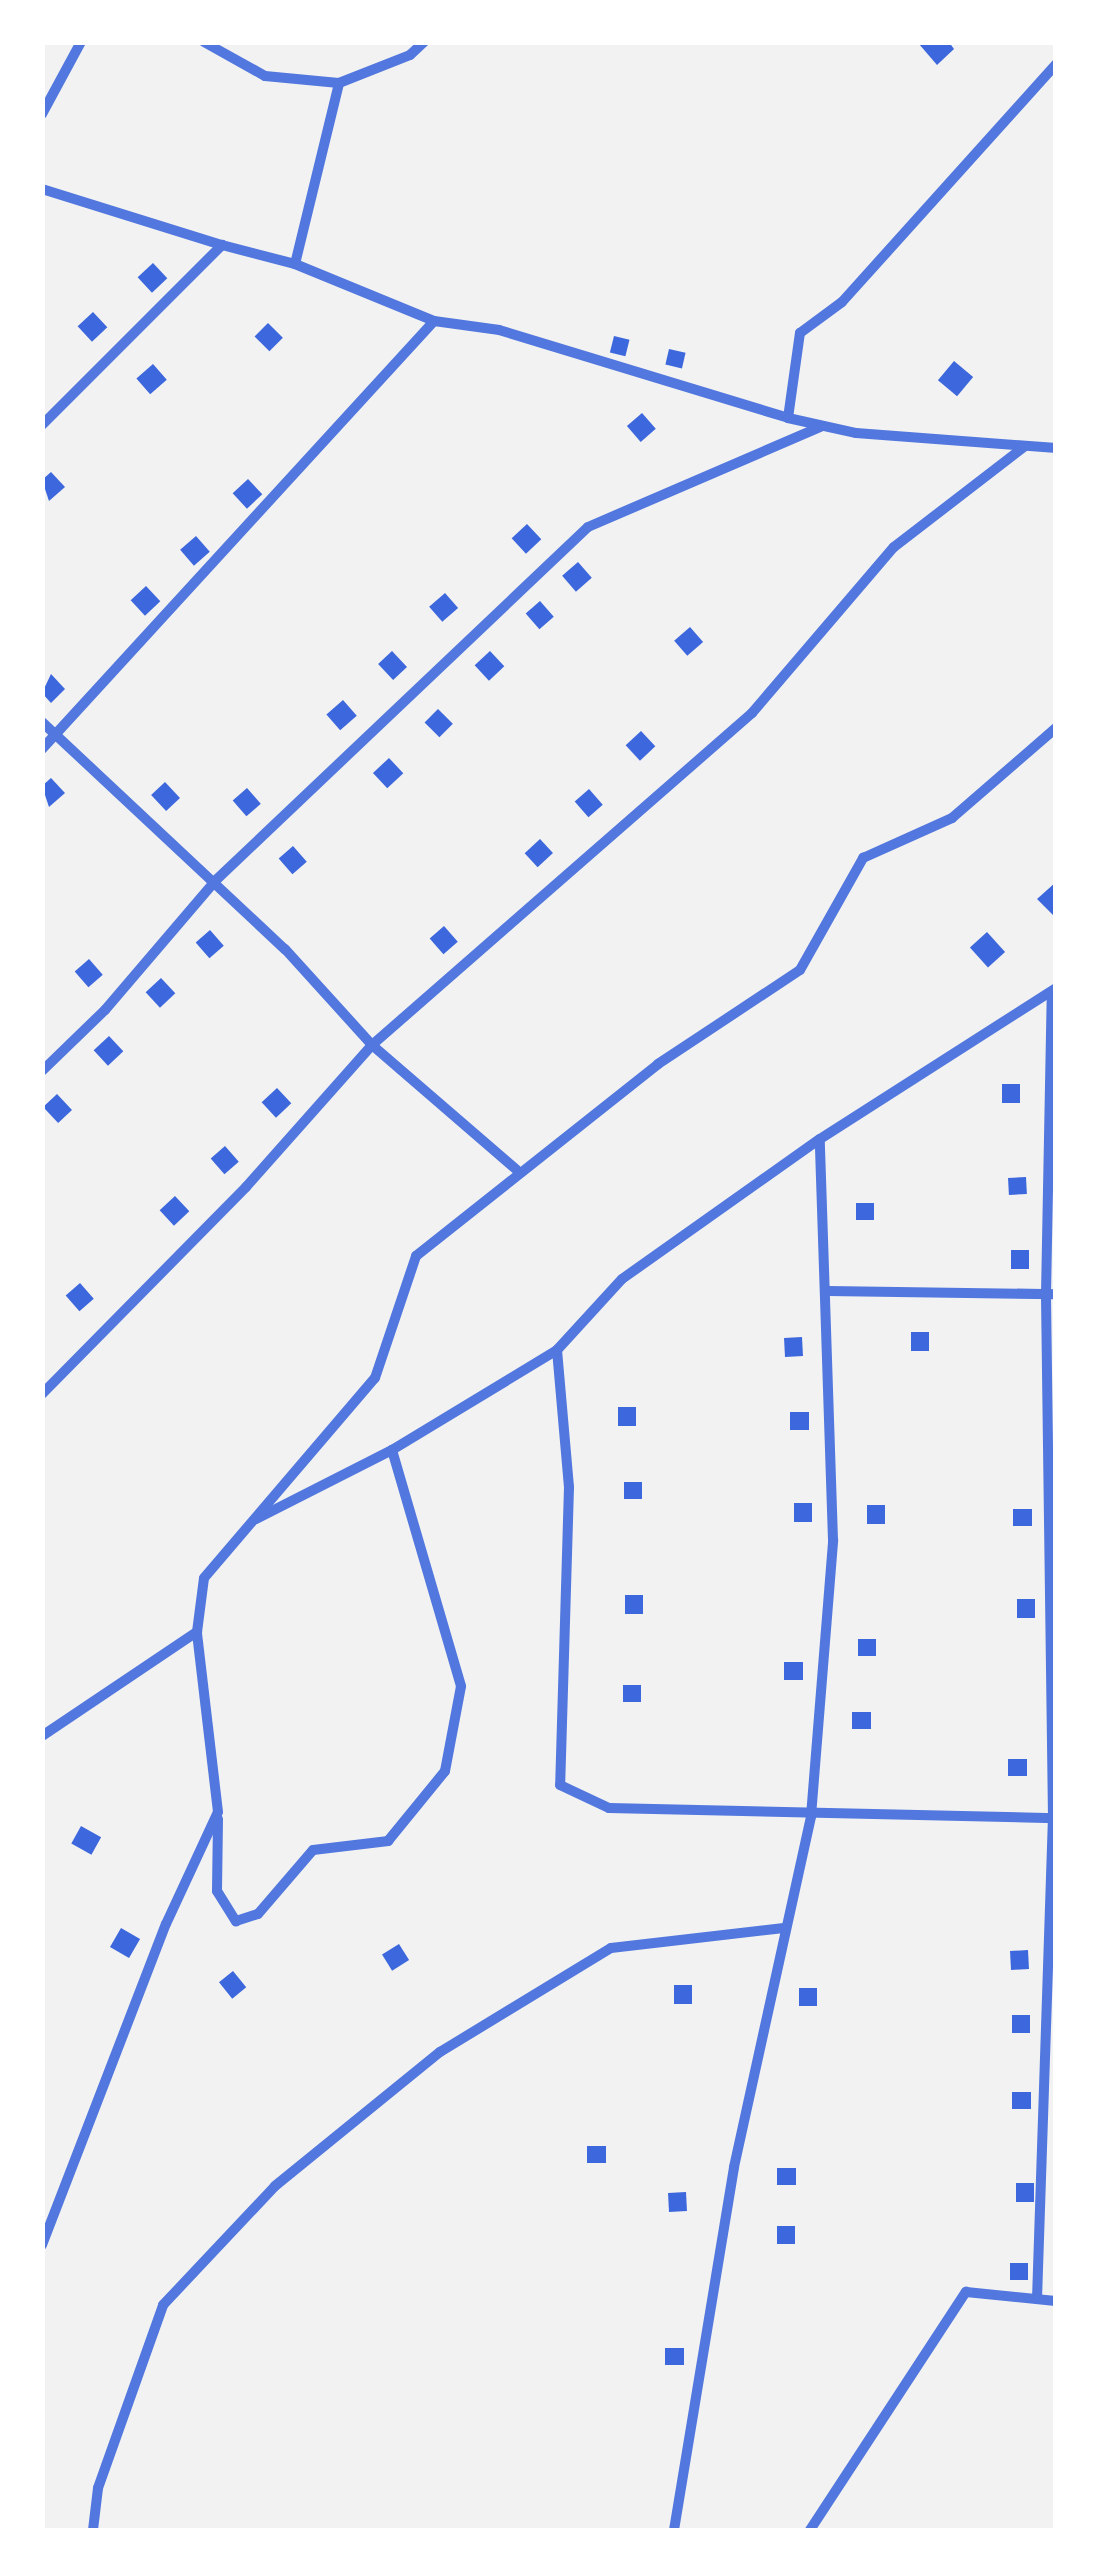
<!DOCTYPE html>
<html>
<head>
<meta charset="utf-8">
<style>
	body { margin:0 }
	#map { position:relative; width:1098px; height:2573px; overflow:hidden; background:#f2f2f2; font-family:Ubuntu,sans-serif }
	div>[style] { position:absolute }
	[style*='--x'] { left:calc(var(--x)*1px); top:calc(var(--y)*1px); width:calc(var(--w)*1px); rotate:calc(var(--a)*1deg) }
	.building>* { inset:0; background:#3d67dc; transform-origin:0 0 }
	.minor>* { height:10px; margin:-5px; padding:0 5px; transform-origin:5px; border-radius:5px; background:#5277de }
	span { translate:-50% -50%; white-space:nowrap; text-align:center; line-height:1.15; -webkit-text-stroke:10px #fff; paint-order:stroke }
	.frame { position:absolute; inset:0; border:45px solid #fff; pointer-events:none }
</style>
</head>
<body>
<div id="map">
	<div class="building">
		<i style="clip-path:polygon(949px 42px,954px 49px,937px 65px,919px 44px)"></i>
		<i style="left:153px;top:263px;width:21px;height:21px;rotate:47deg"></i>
		<i style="left:93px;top:312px;width:21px;height:21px;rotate:47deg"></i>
		<i style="left:268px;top:323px;width:21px;height:19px;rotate:45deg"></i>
		<i style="left:614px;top:336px;width:16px;height:17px;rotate:14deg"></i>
		<i style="left:669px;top:349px;width:17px;height:16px;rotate:13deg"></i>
		<i style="left:954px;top:361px;width:25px;height:25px;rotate:40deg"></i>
		<i style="left:153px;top:364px;width:21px;height:22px;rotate:49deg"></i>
		<i style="left:642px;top:413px;width:21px;height:20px;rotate:49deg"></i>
		<i style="clip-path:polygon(51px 472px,65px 487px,49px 501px,42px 480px)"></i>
		<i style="left:248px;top:479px;width:21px;height:21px;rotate:47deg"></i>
		<i style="left:527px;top:524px;width:21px;height:21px;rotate:47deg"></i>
		<i style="left:196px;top:536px;width:21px;height:21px;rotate:49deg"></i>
		<i style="left:578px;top:562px;width:21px;height:21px;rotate:49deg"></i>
		<i style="left:146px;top:586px;width:21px;height:21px;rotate:47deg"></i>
		<i style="left:445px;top:593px;width:20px;height:21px;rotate:49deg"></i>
		<i style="left:540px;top:601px;width:21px;height:19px;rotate:49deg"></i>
		<i style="left:690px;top:627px;width:20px;height:21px;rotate:49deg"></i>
		<i style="left:392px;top:651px;width:22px;height:19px;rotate:47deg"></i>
		<i style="left:490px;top:651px;width:21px;height:21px;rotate:47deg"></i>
		<i style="clip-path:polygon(51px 674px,65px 689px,51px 703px,42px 693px)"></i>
		<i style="left:343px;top:700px;width:21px;height:22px;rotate:49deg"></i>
		<i style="left:438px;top:709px;width:21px;height:19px;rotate:45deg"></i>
		<i style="left:641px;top:731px;width:21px;height:21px;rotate:47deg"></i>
		<i style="left:389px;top:758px;width:21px;height:22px;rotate:47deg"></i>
		<i style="clip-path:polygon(51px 778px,65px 793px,49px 807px,42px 786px)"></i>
		<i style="left:165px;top:782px;width:22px;height:19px;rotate:47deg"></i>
		<i style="left:247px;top:788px;width:21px;height:19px;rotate:49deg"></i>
		<i style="left:589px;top:789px;width:21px;height:19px;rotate:49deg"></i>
		<i style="left:540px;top:839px;width:19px;height:21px;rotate:47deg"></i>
		<i style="left:293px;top:846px;width:21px;height:19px;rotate:49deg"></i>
		<i style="clip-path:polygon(1056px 882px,1056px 918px,1037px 899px)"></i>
		<i style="left:444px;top:926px;width:21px;height:19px;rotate:49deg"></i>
		<i style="left:210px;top:930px;width:21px;height:19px;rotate:49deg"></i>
		<i style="left:987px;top:932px;width:27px;height:23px;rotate:48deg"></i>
		<i style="left:89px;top:959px;width:21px;height:19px;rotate:49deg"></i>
		<i style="left:161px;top:978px;width:21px;height:21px;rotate:47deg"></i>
		<i style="left:109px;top:1036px;width:21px;height:21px;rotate:47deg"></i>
		<i style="left:1020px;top:1084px;width:19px;height:18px;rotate:90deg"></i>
		<i style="left:277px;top:1088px;width:21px;height:21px;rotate:47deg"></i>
		<i style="left:57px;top:1094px;width:22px;height:19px;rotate:47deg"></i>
		<i style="left:225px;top:1146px;width:21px;height:19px;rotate:49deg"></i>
		<i style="left:1026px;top:1177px;width:17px;height:18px;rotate:87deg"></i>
		<i style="left:175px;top:1196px;width:21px;height:21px;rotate:47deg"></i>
		<i style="left:856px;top:1203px;width:18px;height:17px"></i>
		<i style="left:1011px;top:1250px;width:18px;height:19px"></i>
		<i style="left:80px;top:1283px;width:21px;height:19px;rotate:49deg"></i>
		<i style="left:911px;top:1332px;width:18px;height:19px"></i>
		<i style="left:802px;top:1337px;width:19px;height:18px;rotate:87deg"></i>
		<i style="left:618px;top:1407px;width:18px;height:19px"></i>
		<i style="left:790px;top:1412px;width:19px;height:18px"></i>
		<i style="left:624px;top:1482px;width:18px;height:17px"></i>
		<i style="left:794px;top:1503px;width:18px;height:19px"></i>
		<i style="left:885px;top:1505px;width:19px;height:18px;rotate:90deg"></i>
		<i style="left:1013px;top:1509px;width:19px;height:17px"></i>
		<i style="left:643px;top:1595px;width:19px;height:18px;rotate:90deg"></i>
		<i style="left:1035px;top:1599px;width:19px;height:18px;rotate:90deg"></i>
		<i style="left:858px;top:1639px;width:18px;height:17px"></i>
		<i style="left:784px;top:1662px;width:19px;height:18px"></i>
		<i style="left:623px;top:1685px;width:18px;height:17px"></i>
		<i style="left:871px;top:1712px;width:17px;height:19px;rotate:90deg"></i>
		<i style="left:1008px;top:1759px;width:19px;height:17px"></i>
		<i style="left:81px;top:1826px;width:23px;height:20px;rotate:29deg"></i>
		<i style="left:121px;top:1928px;width:22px;height:22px;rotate:30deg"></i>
		<i style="left:399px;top:1944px;width:19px;height:20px;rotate:58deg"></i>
		<i style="left:1028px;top:1950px;width:19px;height:18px;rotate:87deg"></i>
		<i style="left:233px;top:1971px;width:21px;height:18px;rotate:51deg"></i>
		<i style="left:674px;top:1985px;width:18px;height:19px"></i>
		<i style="left:799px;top:1988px;width:18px;height:18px"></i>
		<i style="left:1012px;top:2015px;width:18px;height:18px"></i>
		<i style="left:1012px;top:2092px;width:19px;height:17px"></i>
		<i style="left:587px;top:2146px;width:19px;height:17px"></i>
		<i style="left:796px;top:2168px;width:17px;height:19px;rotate:90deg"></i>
		<i style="left:1016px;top:2183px;width:18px;height:19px"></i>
		<i style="left:686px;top:2192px;width:19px;height:18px;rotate:87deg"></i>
		<i style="left:777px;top:2226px;width:18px;height:18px"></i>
		<i style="left:1010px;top:2263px;width:18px;height:17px"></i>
		<i style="left:665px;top:2348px;width:19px;height:17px"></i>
	</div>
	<div class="minor">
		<i style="--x:204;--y:42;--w:70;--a:29.1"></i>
		<i style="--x:265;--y:76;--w:74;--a:5.4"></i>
		<i style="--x:339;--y:83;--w:76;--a:-21.5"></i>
		<i style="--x:410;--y:55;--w:19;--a:-43"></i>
		<i style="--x:42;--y:114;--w:82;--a:-61.6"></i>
		<i style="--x:42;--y:189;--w:189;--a:17.3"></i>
		<i style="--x:295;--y:264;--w:186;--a:-76.3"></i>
		<i style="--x:788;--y:418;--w:86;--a:-82"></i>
		<i style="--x:800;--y:333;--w:52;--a:-36.4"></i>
		<i style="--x:842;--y:302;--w:320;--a:-48"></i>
		<i style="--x:42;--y:425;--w:255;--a:-45"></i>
		<i style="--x:222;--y:245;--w:75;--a:14.6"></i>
		<i style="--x:295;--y:264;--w:150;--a:22.3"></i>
		<i style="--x:434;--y:321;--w:66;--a:7.9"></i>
		<i style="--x:499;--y:330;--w:302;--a:16.9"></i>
		<i style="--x:788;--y:418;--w:70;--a:12.4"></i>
		<i style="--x:856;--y:433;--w:201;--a:4.3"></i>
		<i style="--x:42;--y:722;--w:333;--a:43.1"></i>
		<i style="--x:285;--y:949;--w:130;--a:47.8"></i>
		<i style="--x:372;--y:1045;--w:191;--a:40.8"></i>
		<i style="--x:42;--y:749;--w:580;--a:-47.51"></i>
		<i style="--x:42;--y:1071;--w:88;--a:-44.1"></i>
		<i style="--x:105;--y:1010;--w:170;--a:-49.5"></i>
		<i style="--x:215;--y:881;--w:514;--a:-43.5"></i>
		<i style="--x:588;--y:527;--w:253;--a:-23.3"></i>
		<i style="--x:828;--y:1291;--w:228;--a:0.8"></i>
		<i style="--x:557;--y:1350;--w:138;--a:85"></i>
		<i style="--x:569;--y:1487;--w:298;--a:91.7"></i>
		<i style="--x:560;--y:1785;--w:54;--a:25.1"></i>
		<i style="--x:609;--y:1808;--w:447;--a:1.3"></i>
		<i style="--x:42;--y:1394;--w:291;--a:-45.4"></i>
		<i style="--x:246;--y:1187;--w:190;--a:-48.4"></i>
		<i style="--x:372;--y:1045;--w:505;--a:-41.14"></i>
		<i style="--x:752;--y:713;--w:218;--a:-49.5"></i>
		<i style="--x:894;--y:547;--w:165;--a:-37.6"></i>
		<i style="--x:256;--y:1519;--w:153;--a:-26.9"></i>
		<i style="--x:392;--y:1450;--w:193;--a:-31.2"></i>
		<i style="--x:557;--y:1350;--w:96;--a:-47.5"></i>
		<i style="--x:622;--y:1279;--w:242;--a:-35.3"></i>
		<i style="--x:820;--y:1139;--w:279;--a:-32.6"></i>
		<i style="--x:42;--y:1736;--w:187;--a:-33.9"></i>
		<i style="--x:218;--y:1819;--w:72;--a:90.8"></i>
		<i style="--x:217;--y:1891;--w:36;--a:58"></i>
		<i style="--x:236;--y:1921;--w:23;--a:-18"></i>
		<i style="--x:258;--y:1914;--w:84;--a:-49.3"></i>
		<i style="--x:313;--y:1850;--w:76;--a:-6.8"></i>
		<i style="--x:388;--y:1841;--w:90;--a:-50.8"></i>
		<i style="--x:445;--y:1771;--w:86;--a:-79.3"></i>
		<i style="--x:461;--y:1686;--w:246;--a:-106.3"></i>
		<i style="--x:42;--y:2245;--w:344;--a:-68.9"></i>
		<i style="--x:166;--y:1924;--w:123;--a:-65.1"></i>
		<i style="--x:218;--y:1812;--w:181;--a:-96.7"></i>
		<i style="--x:197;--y:1632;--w:54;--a:-82.6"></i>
		<i style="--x:204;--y:1578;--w:263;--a:-49.5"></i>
		<i style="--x:375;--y:1378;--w:129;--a:-71.4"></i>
		<i style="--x:416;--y:1256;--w:309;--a:-38.4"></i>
		<i style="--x:658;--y:1064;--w:170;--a:-33.5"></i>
		<i style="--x:800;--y:970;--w:129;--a:-60.6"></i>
		<i style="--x:863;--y:858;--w:98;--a:-24.2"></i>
		<i style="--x:952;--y:818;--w:138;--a:-40.9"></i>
		<i style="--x:1037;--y:2299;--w:481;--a:-88.1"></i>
		<i style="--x:1053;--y:1818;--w:524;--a:-90.77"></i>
		<i style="--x:1046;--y:1294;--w:302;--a:-88.9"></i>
		<i style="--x:93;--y:2530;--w:42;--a:-83.2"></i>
		<i style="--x:98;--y:2488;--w:194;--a:-70.4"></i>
		<i style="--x:163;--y:2305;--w:163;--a:-46.7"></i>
		<i style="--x:275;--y:2186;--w:213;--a:-39.1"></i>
		<i style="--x:440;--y:2052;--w:200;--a:-31.3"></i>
		<i style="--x:611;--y:1948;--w:174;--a:-6.6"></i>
		<i style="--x:674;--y:2530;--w:368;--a:-80.6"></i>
		<i style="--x:734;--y:2167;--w:359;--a:-77.6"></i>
		<i style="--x:811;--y:1816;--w:277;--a:-85.4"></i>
		<i style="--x:833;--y:1540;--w:401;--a:-91.9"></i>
		<i style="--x:810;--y:2530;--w:285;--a:-56.8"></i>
		<i style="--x:966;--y:2292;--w:90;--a:5.7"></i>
	</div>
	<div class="frame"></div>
</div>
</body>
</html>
